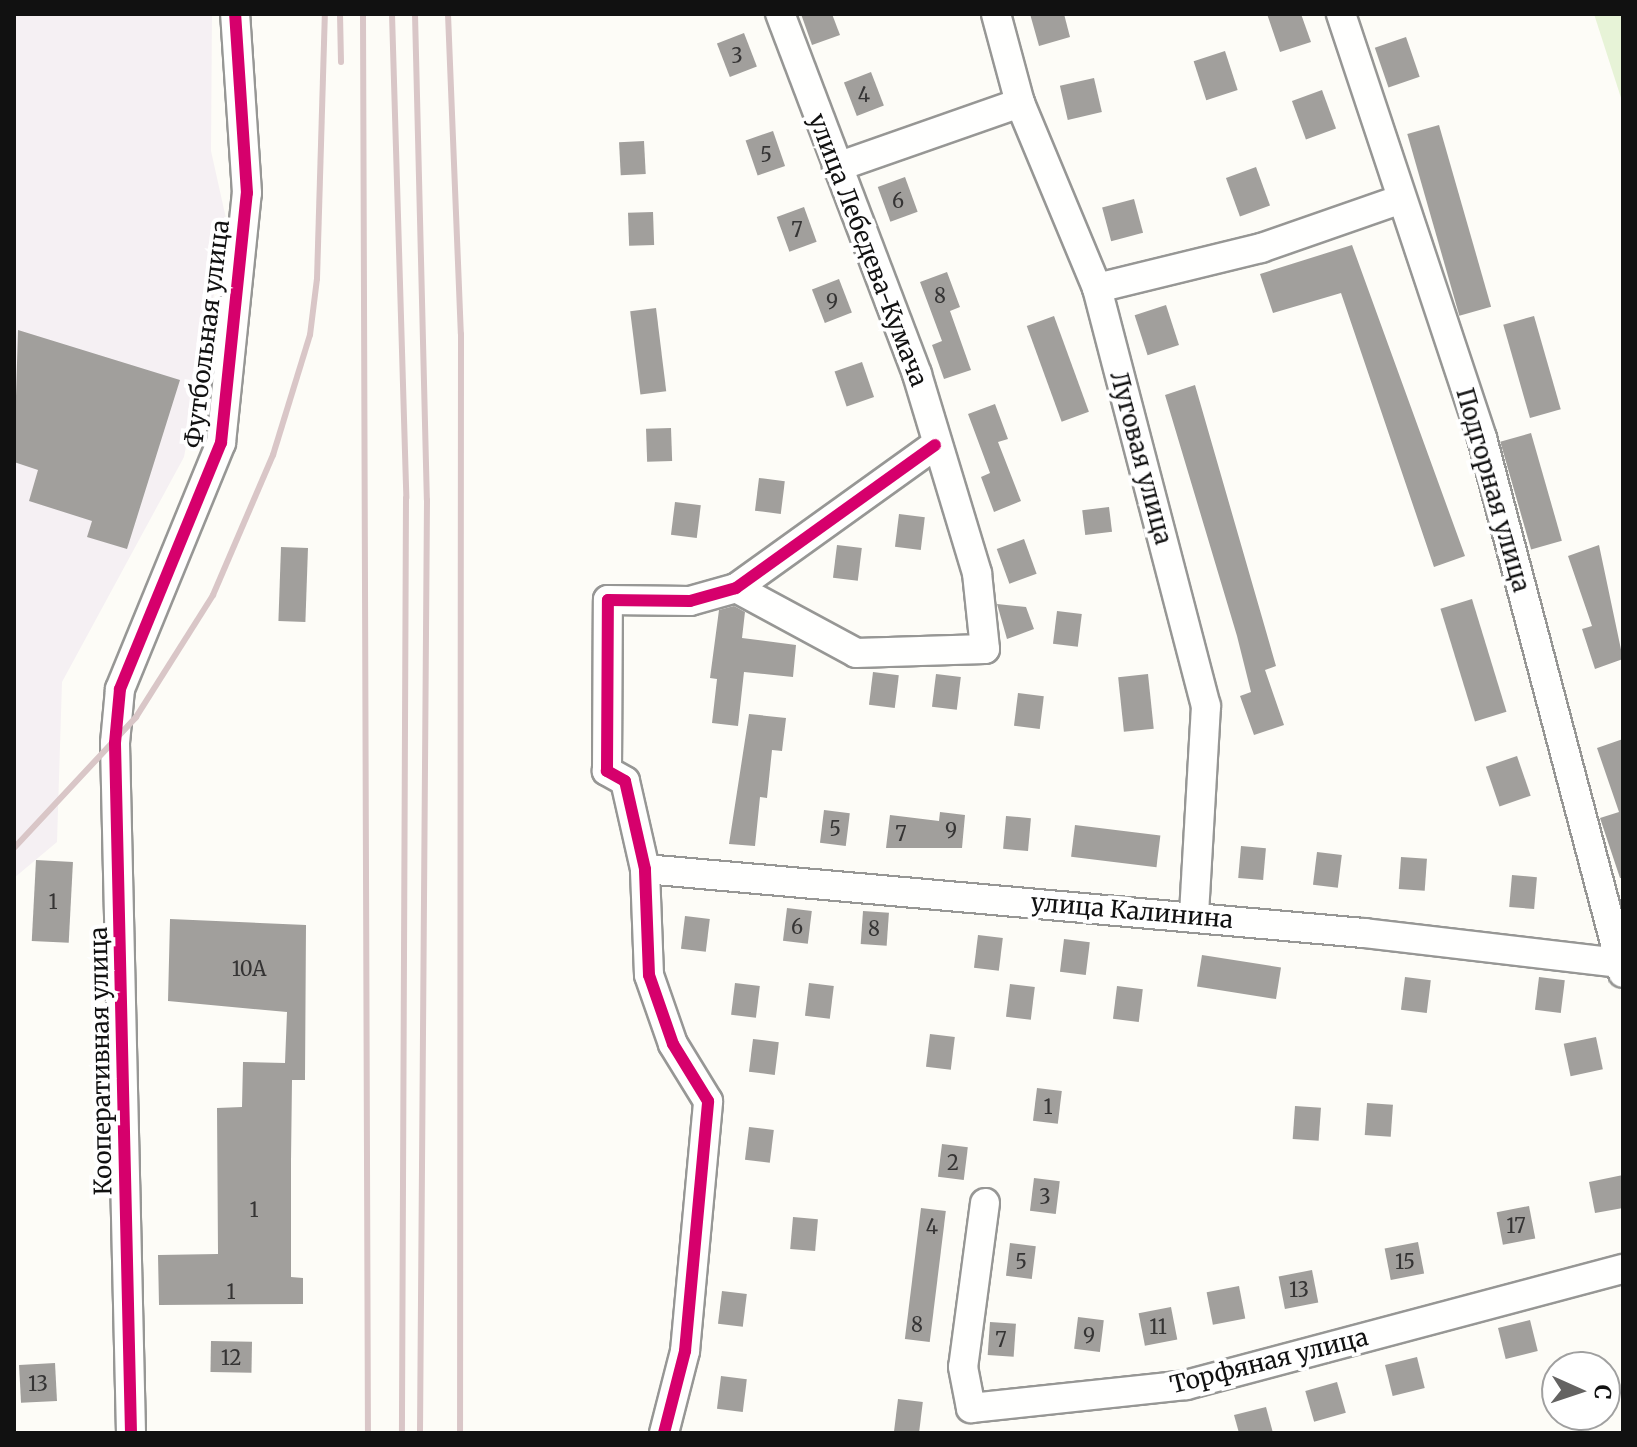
<!DOCTYPE html>
<html>
<head>
<meta charset="utf-8">
<style>
	body { margin:0 }
	#map { position:relative; width:1637px; height:1447px; overflow:hidden; background:#fdfcf7; font-family:Merriweather,serif }
	div>[style] { position:absolute }
	[style*='--x'] { left:calc(var(--x)*1px); top:calc(var(--y)*1px); width:calc(var(--w)*1px); rotate:calc(var(--a)*1deg) }
	.industrial>* { inset:0; background:#f5f0f3 }
	.green>* { inset:0; background:#e7f3d7 }
	.building>* { inset:0; background:#a19f9c; transform-origin:0 0 }
	.roads { filter:drop-shadow(2px 0 #979795) drop-shadow(-2px 0 #979795) drop-shadow(0 2px #979795) drop-shadow(0 -2px #979795) }
	.minor>* { height:28px; margin:-14px; padding:0 14px; transform-origin:14px; border-radius:14px; background:#fffffe }
	.rail>* { height:6px; margin:-3px; padding:0 3px; transform-origin:3px; border-radius:3px; background:#d9c6c7 }
	.cycleway>* { height:12px; margin:-6px; padding:0 6px; transform-origin:6px; border-radius:6px; background:#d6006c }
	span { translate:-50% -50%; white-space:nowrap; text-align:center; line-height:1.15; -webkit-text-stroke:8px #fff; paint-order:stroke }
	.number-label { font-size:20px; color:#353434 }
	.number-label span { -webkit-text-stroke-width:0 }
	.street-label { font-size:24px; color:#111 }
	.frame { position:absolute; inset:0; border:16px solid #111; pointer-events:none }
	.north { position:absolute; left:1541px; top:1351px; width:80px; height:80px; box-sizing:border-box; background:#fff; border:2px solid #a0a0a0; border-radius:50%; rotate:93deg; font-size:22px; font-weight:700; line-height:32px; text-align:center; color:#111 }
	.north::after { content:''; display:block; margin:auto; width:28px; height:36px; background:#646362; clip-path:polygon(50% 0,100% 100%,50% 72%,0 100%) }
</style>
</head>
<body>
<div id="map">
	<div class="industrial">
		<i style="clip-path:polygon(14px 14px,212px 14px,211px 151px,227px 223px,184px 457px,62px 682px,57px 842px,14px 878px)"></i>
	</div>
	<div class="green">
		<i style="clip-path:polygon(1594px 14px,1623px 14px,1623px 104px)"></i>
	</div>
	<div class="building">
		<i style="clip-path:polygon(801px 14px,832px 14px,840px 35px,812px 45px)"></i>
		<i style="clip-path:polygon(1030px 14px,1064px 14px,1070px 37px,1039px 46px)"></i>
		<i style="clip-path:polygon(1267px 14px,1301px 14px,1311px 42px,1280px 52px)"></i>
		<i style="left:744px;top:33px;width:36px;height:29px;rotate:69deg"></i>
		<i style="left:1406px;top:37px;width:42px;height:33px;rotate:71deg"></i>
		<i style="left:1225px;top:51px;width:41px;height:33px;rotate:72deg"></i>
		<i style="left:871px;top:72px;width:36px;height:29px;rotate:69deg"></i>
		<i style="left:1094px;top:78px;width:35px;height:35px;rotate:77deg"></i>
		<i style="left:1322px;top:90px;width:41px;height:32px;rotate:70deg"></i>
		<i style="left:1439px;top:125px;width:189px;height:33px;rotate:74deg"></i>
		<i style="left:773px;top:131px;width:37px;height:29px;rotate:71deg"></i>
		<i style="left:644px;top:141px;width:33px;height:25px;rotate:87deg"></i>
		<i style="left:1256px;top:167px;width:41px;height:32px;rotate:70deg"></i>
		<i style="left:905px;top:177px;width:37px;height:29px;rotate:70deg"></i>
		<i style="left:1134px;top:199px;width:35px;height:33px;rotate:75deg"></i>
		<i style="left:804px;top:207px;width:37px;height:29px;rotate:70deg"></i>
		<i style="left:653px;top:212px;width:33px;height:25px;rotate:88deg"></i>
		<i style="clip-path:polygon(1352px 245px,1465px 556px,1434px 567px,1341px 293px,1273px 313px,1260px 274px)"></i>
		<i style="clip-path:polygon(947px 272px,960px 307px,950px 311px,971px 370px,944px 379px,932px 345px,942px 341px,920px 282px)"></i>
		<i style="left:839px;top:279px;width:36px;height:29px;rotate:69deg"></i>
		<i style="left:1166px;top:305px;width:42px;height:33px;rotate:72deg"></i>
		<i style="left:656px;top:308px;width:84px;height:26px;rotate:83deg"></i>
		<i style="left:1054px;top:316px;width:102px;height:29px;rotate:70deg"></i>
		<i style="left:1534px;top:316px;width:97px;height:32px;rotate:74deg"></i>
		<i style="clip-path:polygon(18px 330px,180px 380px,127px 549px,87px 537px,92px 521px,29px 501px,38px 470px,14px 462px)"></i>
		<i style="left:862px;top:362px;width:37px;height:29px;rotate:71deg"></i>
		<i style="clip-path:polygon(1195px 385px,1276px 666px,1265px 670px,1284px 725px,1254px 735px,1240px 696px,1251px 692px,1237px 636px,1165px 395px)"></i>
		<i style="clip-path:polygon(995px 404px,1008px 439px,998px 442px,1021px 501px,994px 512px,981px 477px,990px 473px,968px 414px)"></i>
		<i style="left:671px;top:428px;width:33px;height:25px;rotate:88deg"></i>
		<i style="left:1531px;top:433px;width:112px;height:32px;rotate:74deg"></i>
		<i style="left:759px;top:478px;width:26px;height:33px;rotate:7deg"></i>
		<i style="left:675px;top:502px;width:26px;height:33px;rotate:7deg"></i>
		<i style="left:1109px;top:507px;width:25px;height:27px;rotate:83deg"></i>
		<i style="left:899px;top:514px;width:26px;height:33px;rotate:7deg"></i>
		<i style="left:1024px;top:539px;width:37px;height:29px;rotate:70deg"></i>
		<i style="left:837px;top:545px;width:25px;height:33px;rotate:7deg"></i>
		<i style="clip-path:polygon(1599px 545px,1623px 659px,1595px 669px,1582px 629px,1592px 626px,1568px 556px)"></i>
		<i style="left:281px;top:547px;width:27px;height:74px;rotate:2deg"></i>
		<i style="left:1472px;top:599px;width:118px;height:33px;rotate:73deg"></i>
		<i style="clip-path:polygon(997px 604px,1026px 607px,1034px 629px,1007px 639px)"></i>
		<i style="clip-path:polygon(734px 606px,745px 612px,742px 638px,796px 645px,793px 677px,744px 672px,738px 726px,712px 723px,717px 679px,710px 678px,719px 610px)"></i>
		<i style="left:1057px;top:611px;width:25px;height:33px;rotate:7deg"></i>
		<i style="left:873px;top:672px;width:26px;height:33px;rotate:7deg"></i>
		<i style="left:936px;top:674px;width:25px;height:33px;rotate:7deg"></i>
		<i style="left:1148px;top:674px;width:55px;height:30px;rotate:84deg"></i>
		<i style="left:1018px;top:693px;width:26px;height:33px;rotate:7deg"></i>
		<i style="clip-path:polygon(749px 714px,786px 718px,782px 751px,772px 750px,767px 798px,760px 797px,755px 846px,729px 844px)"></i>
		<i style="clip-path:polygon(1623px 739px,1623px 878px,1620px 878px,1600px 818px,1619px 812px,1597px 748px)"></i>
		<i style="left:1517px;top:756px;width:42px;height:33px;rotate:71deg"></i>
		<i style="left:824px;top:810px;width:26px;height:33px;rotate:7deg"></i>
		<i style="clip-path:polygon(940px 812px,965px 815px,962px 848px,886px 848px,890px 815px,939px 821px)"></i>
		<i style="left:1006px;top:816px;width:25px;height:33px;rotate:5deg"></i>
		<i style="left:1075px;top:825px;width:86px;height:32px;rotate:7deg"></i>
		<i style="left:1241px;top:846px;width:25px;height:32px;rotate:5deg"></i>
		<i style="left:1317px;top:852px;width:25px;height:33px;rotate:7deg"></i>
		<i style="left:1401px;top:857px;width:26px;height:32px;rotate:4deg"></i>
		<i style="left:36px;top:860px;width:37px;height:81px;rotate:3deg"></i>
		<i style="left:1512px;top:875px;width:25px;height:32px;rotate:5deg"></i>
		<i style="left:787px;top:908px;width:25px;height:33px;rotate:7deg"></i>
		<i style="left:863px;top:911px;width:26px;height:33px;rotate:4deg"></i>
		<i style="left:685px;top:916px;width:25px;height:33px;rotate:7deg"></i>
		<i style="clip-path:polygon(170px 919px,306px 925px,305px 1080px,292px 1080px,291px 1161px,291px 1277px,303px 1278px,303px 1304px,159px 1305px,158px 1255px,218px 1254px,217px 1108px,242px 1107px,243px 1062px,285px 1063px,287px 1012px,168px 1001px)"></i>
		<i style="left:978px;top:935px;width:25px;height:33px;rotate:7deg"></i>
		<i style="left:1064px;top:939px;width:26px;height:33px;rotate:7deg"></i>
		<i style="left:1202px;top:955px;width:80px;height:32px;rotate:9deg"></i>
		<i style="left:1405px;top:977px;width:26px;height:33px;rotate:7deg"></i>
		<i style="left:1539px;top:977px;width:26px;height:33px;rotate:7deg"></i>
		<i style="left:735px;top:983px;width:25px;height:32px;rotate:7deg"></i>
		<i style="left:809px;top:983px;width:25px;height:33px;rotate:7deg"></i>
		<i style="left:1010px;top:984px;width:25px;height:33px;rotate:7deg"></i>
		<i style="left:1117px;top:986px;width:26px;height:33px;rotate:7deg"></i>
		<i style="left:930px;top:1034px;width:25px;height:33px;rotate:7deg"></i>
		<i style="left:1596px;top:1037px;width:33px;height:33px;rotate:78deg"></i>
		<i style="left:753px;top:1039px;width:26px;height:33px;rotate:7deg"></i>
		<i style="left:1037px;top:1088px;width:25px;height:33px;rotate:7deg"></i>
		<i style="left:1367px;top:1103px;width:26px;height:32px;rotate:4deg"></i>
		<i style="left:1295px;top:1106px;width:26px;height:33px;rotate:4deg"></i>
		<i style="left:749px;top:1127px;width:25px;height:33px;rotate:7deg"></i>
		<i style="left:942px;top:1144px;width:26px;height:33px;rotate:7deg"></i>
		<i style="clip-path:polygon(1623px 1175px,1623px 1208px,1595px 1213px,1589px 1182px)"></i>
		<i style="left:1034px;top:1178px;width:26px;height:33px;rotate:7deg"></i>
		<i style="left:1529px;top:1206px;width:33px;height:33px;rotate:79deg"></i>
		<i style="left:921px;top:1208px;width:25px;height:132px;rotate:7deg"></i>
		<i style="left:793px;top:1217px;width:25px;height:32px;rotate:5deg"></i>
		<i style="left:1418px;top:1242px;width:32px;height:34px;rotate:79deg"></i>
		<i style="left:1010px;top:1243px;width:26px;height:33px;rotate:7deg"></i>
		<i style="left:1312px;top:1270px;width:33px;height:34px;rotate:79deg"></i>
		<i style="left:1239px;top:1286px;width:33px;height:33px;rotate:79deg"></i>
		<i style="left:722px;top:1291px;width:25px;height:33px;rotate:7deg"></i>
		<i style="left:1171px;top:1307px;width:33px;height:33px;rotate:79deg"></i>
		<i style="left:1078px;top:1317px;width:26px;height:32px;rotate:7deg"></i>
		<i style="left:1530px;top:1320px;width:32px;height:33px;rotate:76deg"></i>
		<i style="left:990px;top:1322px;width:26px;height:33px;rotate:4deg"></i>
		<i style="left:211px;top:1341px;width:41px;height:31px;rotate:1deg"></i>
		<i style="left:1417px;top:1357px;width:32px;height:33px;rotate:76deg"></i>
		<i style="left:55px;top:1363px;width:38px;height:36px;rotate:87deg"></i>
		<i style="left:721px;top:1376px;width:26px;height:33px;rotate:7deg"></i>
		<i style="left:1337px;top:1382px;width:32px;height:33px;rotate:74deg"></i>
		<i style="left:898px;top:1399px;width:25px;height:33px;rotate:7deg"></i>
		<i style="clip-path:polygon(1266px 1407px,1273px 1433px,1239px 1433px,1234px 1415px)"></i>
	</div>
	<div class="roads">
		<div class="minor">
			<i style="--x:996;--y:14;--w:92;--a:74.9"></i>
			<i style="--x:1020;--y:103;--w:200;--a:67.4"></i>
			<i style="--x:1097;--y:288;--w:432;--a:75.4"></i>
			<i style="--x:1206;--y:706;--w:211;--a:93.3"></i>
			<i style="--x:1341;--y:14;--w:447;--a:71.6"></i>
			<i style="--x:1482;--y:438;--w:553;--a:75.24"></i>
			<i style="--x:837;--y:167;--w:194;--a:-19.3"></i>
			<i style="--x:1097;--y:288;--w:169;--a:-13.7"></i>
			<i style="--x:1261;--y:248;--w:146;--a:-19.2"></i>
			<i style="--x:736;--y:588;--w:136;--a:28.4"></i>
			<i style="--x:856;--y:653;--w:129;--a:-1.8"></i>
			<i style="--x:985;--y:649;--w:76;--a:-96"></i>
			<i style="--x:977;--y:573;--w:208;--a:-106.8"></i>
			<i style="--x:917;--y:374;--w:385;--a:-110.8"></i>
			<i style="--x:645;--y:869;--w:722;--a:5.09"></i>
			<i style="--x:1364;--y:933;--w:257;--a:6.7"></i>
			<i style="--x:985;--y:1203;--w:165;--a:97.6"></i>
			<i style="--x:963;--y:1367;--w:42;--a:79"></i>
			<i style="--x:971;--y:1408;--w:216;--a:-6.1"></i>
			<i style="--x:1186;--y:1385;--w:452;--a:-14.9"></i>
			<i style="--x:131;--y:1433;--w:690;--a:-91.33"></i>
			<i style="--x:115;--y:743;--w:54;--a:-84.7"></i>
			<i style="--x:120;--y:689;--w:266;--a:-67.7"></i>
			<i style="--x:221;--y:443;--w:251;--a:-84.1"></i>
			<i style="--x:247;--y:193;--w:179;--a:-93.8"></i>
			<i style="--x:664;--y:1433;--w:85;--a:-75.6"></i>
			<i style="--x:685;--y:1351;--w:251;--a:-84.7"></i>
			<i style="--x:708;--y:1101;--w:67;--a:-121.6"></i>
			<i style="--x:673;--y:1044;--w:73;--a:-109.2"></i>
			<i style="--x:649;--y:975;--w:106;--a:-92.2"></i>
			<i style="--x:645;--y:869;--w:90;--a:-102.8"></i>
			<i style="--x:625;--y:781;--w:21;--a:-151"></i>
			<i style="--x:607;--y:771;--w:171;--a:-89.7"></i>
			<i style="--x:608;--y:600;--w:82;--a:0.7"></i>
			<i style="--x:690;--y:601;--w:48;--a:-15.8"></i>
			<i style="--x:736;--y:588;--w:245;--a:-35.7"></i>
		</div>
	</div>
	<div class="rail">
		<i style="--x:340;--y:14;--w:48;--a:88.8"></i>
		<i style="--x:363;--y:14;--w:1419;--a:89.8"></i>
		<i style="--x:392;--y:14;--w:484;--a:88.3"></i>
		<i style="--x:406;--y:498;--w:935;--a:90.25"></i>
		<i style="--x:415;--y:14;--w:486;--a:88.6"></i>
		<i style="--x:427;--y:500;--w:933;--a:90.43"></i>
		<i style="--x:448;--y:14;--w:320;--a:87.7"></i>
		<i style="--x:461;--y:334;--w:1099;--a:90.05"></i>
		<i style="--x:14;--y:848;--w:179;--a:-47"></i>
		<i style="--x:136;--y:717;--w:144;--a:-57.7"></i>
		<i style="--x:213;--y:595;--w:152;--a:-66.8"></i>
		<i style="--x:273;--y:455;--w:126;--a:-72.9"></i>
		<i style="--x:310;--y:335;--w:56;--a:-82.9"></i>
		<i style="--x:317;--y:279;--w:265;--a:-88.3"></i>
	</div>
	<div class="cycleway">
		<i style="--x:131;--y:1433;--w:690;--a:-91.33"></i>
		<i style="--x:115;--y:743;--w:54;--a:-84.7"></i>
		<i style="--x:120;--y:689;--w:266;--a:-67.7"></i>
		<i style="--x:221;--y:443;--w:251;--a:-84.1"></i>
		<i style="--x:247;--y:193;--w:179;--a:-93.8"></i>
		<i style="--x:664;--y:1433;--w:85;--a:-75.6"></i>
		<i style="--x:685;--y:1351;--w:251;--a:-84.7"></i>
		<i style="--x:708;--y:1101;--w:67;--a:-121.6"></i>
		<i style="--x:673;--y:1044;--w:73;--a:-109.2"></i>
		<i style="--x:649;--y:975;--w:106;--a:-92.2"></i>
		<i style="--x:645;--y:869;--w:90;--a:-102.8"></i>
		<i style="--x:625;--y:781;--w:21;--a:-151"></i>
		<i style="--x:607;--y:771;--w:171;--a:-89.7"></i>
		<i style="--x:608;--y:600;--w:82;--a:0.7"></i>
		<i style="--x:690;--y:601;--w:48;--a:-15.8"></i>
		<i style="--x:736;--y:588;--w:245;--a:-35.7"></i>
	</div>
	<div class="number-label">
		<span style="left:737px;top:55px">3</span>
		<span style="left:864px;top:94px">4</span>
		<span style="left:766px;top:154px">5</span>
		<span style="left:898px;top:200px">6</span>
		<span style="left:797px;top:229px">7</span>
		<span style="left:940px;top:295px">8</span>
		<span style="left:832px;top:301px">9</span>
		<span style="left:835px;top:828px">5</span>
		<span style="left:951px;top:830px">9</span>
		<span style="left:901px;top:833px">7</span>
		<span style="left:53px;top:901px">1</span>
		<span style="left:797px;top:926px">6</span>
		<span style="left:874px;top:928px">8</span>
		<span style="left:249px;top:968px">10А</span>
		<span style="left:1048px;top:1106px">1</span>
		<span style="left:953px;top:1162px">2</span>
		<span style="left:1045px;top:1196px">3</span>
		<span style="left:254px;top:1209px">1</span>
		<span style="left:1516px;top:1225px">17</span>
		<span style="left:932px;top:1226px">4</span>
		<span style="left:1021px;top:1261px">5</span>
		<span style="left:1405px;top:1261px">15</span>
		<span style="left:1299px;top:1289px">13</span>
		<span style="left:231px;top:1291px">1</span>
		<span style="left:917px;top:1324px">8</span>
		<span style="left:1158px;top:1326px">11</span>
		<span style="left:1089px;top:1335px">9</span>
		<span style="left:1001px;top:1339px">7</span>
		<span style="left:231px;top:1357px">12</span>
		<span style="left:38px;top:1383px">13</span>
	</div>
	<div class="street-label">
		<span style="left:868px;top:250px;rotate:69deg">улица Лебедева-Кумача</span>
		<span style="left:207px;top:334px;rotate:-83deg">Футбольная улица</span>
		<span style="left:1141px;top:458px;rotate:75deg">Луговая улица</span>
		<span style="left:1493px;top:490px;rotate:74deg">Подгорная улица</span>
		<span style="left:1132px;top:911px;rotate:5deg">улица Калинина</span>
		<span style="left:101px;top:1061px;rotate:-91deg">Кооперативная улица</span>
		<span style="left:1269px;top:1361px;rotate:-14deg">Торфяная улица</span>
	</div>
	<div class="frame"></div>
	<div class="north">С</div>
</div>
</body>
</html>
